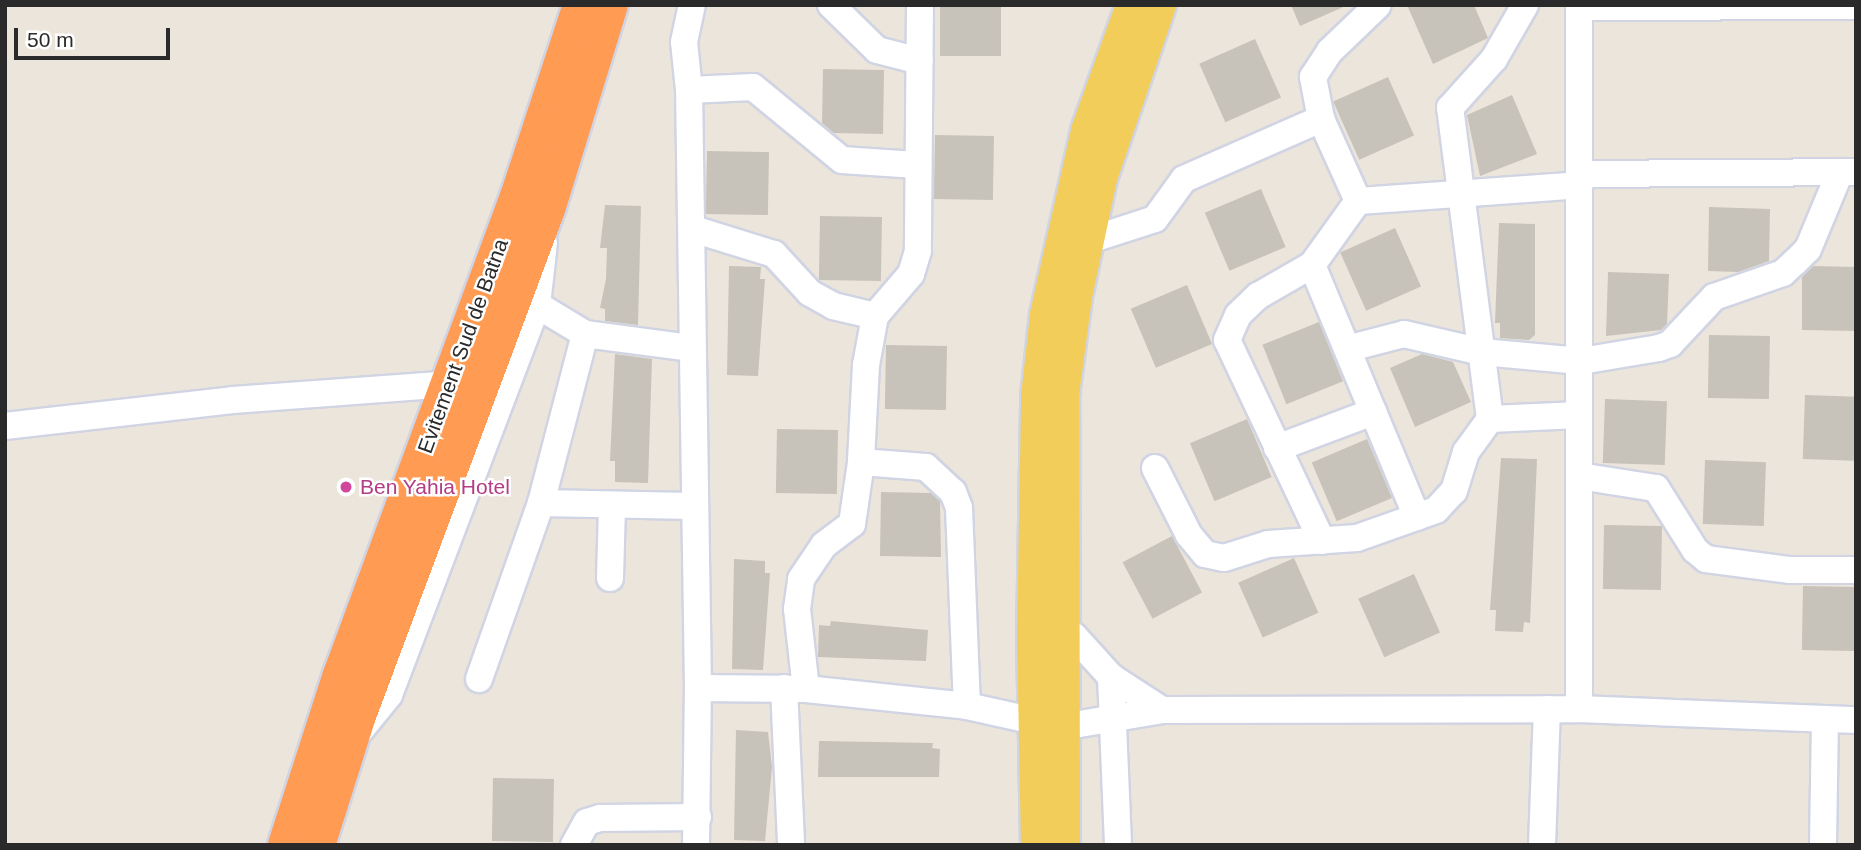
<!DOCTYPE html>
<html>
<head>
<meta charset="utf-8">
<style>
	body { margin:0 }
	#map { position:relative; width:1861px; height:850px; overflow:hidden; background:#ece5db; font-family:Helvetica,sans-serif }
	div>[style] { position:absolute }
	[style*='--x'] { left:calc(var(--x)*1px); top:calc(var(--y)*1px); width:calc(var(--w)*1px); rotate:calc(var(--a)*1deg) }
	.building>* { inset:0; background:#c7c3ba; transform-origin:0 0 }
	.roads { filter:drop-shadow(2px 0 #d0d4e3) drop-shadow(-2px 0 #d0d4e3) drop-shadow(0 2px #d0d4e3) drop-shadow(0 -2px #d0d4e3) }
	.minor>* { height:26px; margin:-13px; padding:0 13px; transform-origin:13px; border-radius:13px; background:#fff }
	.major>* { height:33px; margin:-16.5px; padding:0 16.5px; transform-origin:16.5px; border-radius:16.5px; background:#f3cd59 }
	.highway>* { height:38px; margin:-19px; padding:0 19px; transform-origin:19px; border-radius:19px; background:#ff9b53 }
	.dots>* { width:19px; height:19px; translate:-50% -50%; box-sizing:border-box; border:4px solid #fff; border-radius:50% }
	span { translate:-50% -50%; white-space:nowrap; text-align:center; line-height:1.15; -webkit-text-stroke:5px #fff; paint-order:stroke }
	.street-label { font-size:21px; color:#2a2a2a }
	.hotel-label { font-size:21px; color:#b23c85 }
	.left { translate:0 -50%; text-align:left }
	.frame { position:absolute; inset:0; border:7px solid #2a2a2a; pointer-events:none }
	.scale { position:absolute; left:14px; top:28px; width:156px; height:32px; box-sizing:border-box; border:4px solid #2a2a2a; border-top:0; padding-left:9px; font-size:21px; line-height:24px; white-space:nowrap; color:#2a2a2a; -webkit-text-stroke:5px #fff; paint-order:stroke }
</style>
</head>
<body>
<div id="map">
	<div class="building">
		<i style="left:940px;top:5px;width:61px;height:51px"></i>
		<i style="clip-path:polygon(1291px 5px,1348px 5px,1300px 26px)"></i>
		<i style="clip-path:polygon(1407px 5px,1474px 5px,1488px 38px,1433px 64px)"></i>
		<i style="left:1255px;top:39px;width:64px;height:61px;rotate:66deg"></i>
		<i style="clip-path:polygon(823px 69px,884px 70px,883px 134px,834px 133px,822px 123px)"></i>
		<i style="left:1388px;top:77px;width:64px;height:60px;rotate:66deg"></i>
		<i style="clip-path:polygon(1512px 95px,1537px 154px,1480px 176px,1467px 115px)"></i>
		<i style="left:935px;top:135px;width:59px;height:64px;rotate:1deg"></i>
		<i style="left:707px;top:151px;width:62px;height:63px;rotate:1deg"></i>
		<i style="left:1261px;top:189px;width:63px;height:61px;rotate:67deg"></i>
		<i style="clip-path:polygon(605px 205px,641px 206px,638px 325px,605px 321px,605px 309px,600px 308px,606px 279px,607px 248px,600px 248px)"></i>
		<i style="clip-path:polygon(1709px 207px,1770px 209px,1769px 261px,1738px 272px,1708px 271px)"></i>
		<i style="left:820px;top:216px;width:62px;height:64px;rotate:1deg"></i>
		<i style="clip-path:polygon(1499px 223px,1535px 224px,1535px 335px,1529px 340px,1500px 338px,1500px 323px,1495px 323px)"></i>
		<i style="left:1395px;top:228px;width:64px;height:60px;rotate:66deg"></i>
		<i style="clip-path:polygon(729px 266px,761px 267px,760px 279px,765px 279px,758px 376px,727px 375px)"></i>
		<i style="clip-path:polygon(1813px 266px,1856px 267px,1856px 331px,1802px 330px,1802px 277px)"></i>
		<i style="clip-path:polygon(1608px 272px,1669px 274px,1667px 324px,1661px 330px,1606px 336px)"></i>
		<i style="left:1187px;top:285px;width:64px;height:61px;rotate:67deg"></i>
		<i style="left:1319px;top:322px;width:64px;height:61px;rotate:68deg"></i>
		<i style="left:1709px;top:335px;width:61px;height:63px;rotate:1deg"></i>
		<i style="left:886px;top:345px;width:61px;height:64px;rotate:1deg"></i>
		<i style="clip-path:polygon(615px 354px,652px 359px,648px 483px,615px 482px,615px 461px,610px 461px)"></i>
		<i style="clip-path:polygon(1422px 354px,1453px 362px,1471px 402px,1415px 427px,1390px 368px)"></i>
		<i style="left:1805px;top:395px;width:51px;height:64px;rotate:2deg"></i>
		<i style="left:1605px;top:399px;width:62px;height:64px;rotate:2deg"></i>
		<i style="left:1247px;top:419px;width:63px;height:62px;rotate:67deg"></i>
		<i style="left:777px;top:429px;width:61px;height:64px;rotate:1deg"></i>
		<i style="left:1367px;top:439px;width:64px;height:60px;rotate:67deg"></i>
		<i style="clip-path:polygon(1501px 458px,1537px 459px,1530px 623px,1524px 622px,1523px 632px,1495px 631px,1496px 610px,1490px 610px)"></i>
		<i style="left:1705px;top:460px;width:61px;height:64px;rotate:2deg"></i>
		<i style="clip-path:polygon(881px 492px,931px 493px,940px 501px,941px 557px,880px 556px)"></i>
		<i style="left:1604px;top:525px;width:58px;height:64px;rotate:1deg"></i>
		<i style="left:1172px;top:536px;width:64px;height:56px;rotate:62deg"></i>
		<i style="left:1294px;top:558px;width:60px;height:61px;rotate:66deg"></i>
		<i style="clip-path:polygon(734px 559px,765px 561px,765px 573px,770px 573px,763px 670px,732px 669px)"></i>
		<i style="left:1414px;top:574px;width:64px;height:61px;rotate:66deg"></i>
		<i style="left:1803px;top:586px;width:53px;height:64px;rotate:1deg"></i>
		<i style="clip-path:polygon(831px 621px,928px 630px,926px 661px,818px 657px,819px 625px,830px 626px)"></i>
		<i style="clip-path:polygon(736px 730px,768px 732px,772px 767px,765px 841px,734px 840px)"></i>
		<i style="clip-path:polygon(819px 741px,933px 743px,932px 748px,940px 749px,939px 777px,818px 777px)"></i>
		<i style="left:493px;top:778px;width:61px;height:63px;rotate:1deg"></i>
	</div>
	<div class="roads">
		<div class="minor">
			<i style="--x:831;--y:5;--w:64;--a:44.4"></i>
			<i style="--x:877;--y:50;--w:44;--a:14.3"></i>
			<i style="--x:920;--y:5;--w:246;--a:90.5"></i>
			<i style="--x:918;--y:251;--w:24;--a:107"></i>
			<i style="--x:911;--y:274;--w:55;--a:130.6"></i>
			<i style="--x:875;--y:316;--w:50;--a:100.4"></i>
			<i style="--x:866;--y:365;--w:97;--a:93"></i>
			<i style="--x:861;--y:462;--w:65;--a:4.4"></i>
			<i style="--x:926;--y:467;--w:37;--a:43"></i>
			<i style="--x:953;--y:492;--w:17;--a:69"></i>
			<i style="--x:959;--y:508;--w:198;--a:87.7"></i>
			<i style="--x:1579;--y:5;--w:704;--a:90"></i>
			<i style="--x:1579;--y:7;--w:277;--a:-0.2"></i>
			<i style="--x:689;--y:90;--w:48;--a:-95.9"></i>
			<i style="--x:684;--y:42;--w:38;--a:-78"></i>
			<i style="--x:1579;--y:174;--w:275;--a:-0.4"></i>
			<i style="--x:1358;--y:201;--w:90;--a:-114.3"></i>
			<i style="--x:1321;--y:119;--w:43;--a:-100.8"></i>
			<i style="--x:1313;--y:77;--w:31;--a:-57"></i>
			<i style="--x:1330;--y:51;--w:66;--a:-43.8"></i>
			<i style="--x:693;--y:229;--w:85;--a:17.2"></i>
			<i style="--x:774;--y:254;--w:53;--a:47.3"></i>
			<i style="--x:810;--y:293;--w:26;--a:29"></i>
			<i style="--x:833;--y:306;--w:43;--a:13.4"></i>
			<i style="--x:1087;--y:241;--w:71;--a:-17.9"></i>
			<i style="--x:1155;--y:219;--w:49;--a:-54.1"></i>
			<i style="--x:1184;--y:179;--w:150;--a:-23.7"></i>
			<i style="--x:1312;--y:265;--w:273;--a:67.4"></i>
			<i style="--x:537;--y:305;--w:56;--a:31.1"></i>
			<i style="--x:585;--y:334;--w:108;--a:7.5"></i>
			<i style="--x:1350;--y:348;--w:56;--a:-14.5"></i>
			<i style="--x:1404;--y:334;--w:80;--a:13"></i>
			<i style="--x:1482;--y:352;--w:99;--a:5.2"></i>
			<i style="--x:1581;--y:361;--w:79;--a:-9.5"></i>
			<i style="--x:1659;--y:348;--w:12;--a:-20"></i>
			<i style="--x:1670;--y:344;--w:64;--a:-46.9"></i>
			<i style="--x:1714;--y:297;--w:73;--a:-19.2"></i>
			<i style="--x:1783;--y:273;--w:16;--a:-43"></i>
			<i style="--x:1795;--y:262;--w:18;--a:-45"></i>
			<i style="--x:1808;--y:249;--w:83;--a:-67.4"></i>
			<i style="--x:1490;--y:419;--w:314;--a:-97.3"></i>
			<i style="--x:1450;--y:108;--w:66;--a:-48.1"></i>
			<i style="--x:1494;--y:59;--w:62;--a:-60.1"></i>
			<i style="--x:5;--y:426;--w:229;--a:-6.5"></i>
			<i style="--x:233;--y:400;--w:217;--a:-4.2"></i>
			<i style="--x:1277;--y:448;--w:103;--a:-20.6"></i>
			<i style="--x:1155;--y:468;--w:75;--a:63.1"></i>
			<i style="--x:1189;--y:535;--w:25;--a:50"></i>
			<i style="--x:1205;--y:554;--w:19;--a:12"></i>
			<i style="--x:1224;--y:558;--w:46;--a:-17.7"></i>
			<i style="--x:1268;--y:544;--w:89;--a:-3.9"></i>
			<i style="--x:1357;--y:538;--w:84;--a:-19.5"></i>
			<i style="--x:1436;--y:510;--w:26;--a:-47"></i>
			<i style="--x:1454;--y:491;--w:41;--a:-72.9"></i>
			<i style="--x:1466;--y:452;--w:41;--a:-54"></i>
			<i style="--x:1490;--y:419;--w:89;--a:-2.6"></i>
			<i style="--x:1579;--y:476;--w:78;--a:8.9"></i>
			<i style="--x:1656;--y:488;--w:73;--a:57.8"></i>
			<i style="--x:1695;--y:550;--w:14;--a:39"></i>
			<i style="--x:1706;--y:559;--w:85;--a:7.5"></i>
			<i style="--x:1790;--y:570;--w:66;--a:0"></i>
			<i style="--x:541;--y:503;--w:151;--a:1.1"></i>
			<i style="--x:1322;--y:541;--w:222;--a:-115.3"></i>
			<i style="--x:1227;--y:340;--w:27;--a:-66"></i>
			<i style="--x:1238;--y:315;--w:28;--a:-44"></i>
			<i style="--x:1258;--y:296;--w:62;--a:-29.9"></i>
			<i style="--x:1312;--y:265;--w:79;--a:-54.3"></i>
			<i style="--x:1358;--y:201;--w:222;--a:-4.1"></i>
			<i style="--x:610;--y:578;--w:71;--a:-88.4"></i>
			<i style="--x:1053;--y:622;--w:25;--a:34"></i>
			<i style="--x:1074;--y:636;--w:55;--a:47.9"></i>
			<i style="--x:1111;--y:677;--w:61;--a:32.9"></i>
			<i style="--x:1111;--y:677;--w:168;--a:87.6"></i>
			<i style="--x:479;--y:679;--w:187;--a:-70.6"></i>
			<i style="--x:541;--y:503;--w:175;--a:-75.4"></i>
			<i style="--x:698;--y:688;--w:108;--a:0.5"></i>
			<i style="--x:806;--y:689;--w:162;--a:6"></i>
			<i style="--x:967;--y:706;--w:97;--a:12.5"></i>
			<i style="--x:1062;--y:727;--w:101;--a:-9.6"></i>
			<i style="--x:1162;--y:710;--w:417;--a:-0.1"></i>
			<i style="--x:1579;--y:709;--w:277;--a:2.3"></i>
			<i style="--x:784;--y:688;--w:157;--a:87.4"></i>
			<i style="--x:806;--y:689;--w:81;--a:-96.4"></i>
			<i style="--x:797;--y:609;--w:30;--a:-82"></i>
			<i style="--x:801;--y:579;--w:41;--a:-55.9"></i>
			<i style="--x:824;--y:545;--w:35;--a:-37"></i>
			<i style="--x:852;--y:524;--w:63;--a:-81.7"></i>
			<i style="--x:358;--y:733;--w:49;--a:-50.8"></i>
			<i style="--x:389;--y:695;--w:417;--a:-69.2"></i>
			<i style="--x:537;--y:305;--w:62;--a:-83.6"></i>
			<i style="--x:574;--y:845;--w:26;--a:-61"></i>
			<i style="--x:587;--y:822;--w:14;--a:-17"></i>
			<i style="--x:600;--y:818;--w:98;--a:-0.6"></i>
			<i style="--x:696;--y:845;--w:157;--a:-89.3"></i>
			<i style="--x:698;--y:688;--w:598;--a:-90.86"></i>
			<i style="--x:689;--y:90;--w:64;--a:-2.7"></i>
			<i style="--x:753;--y:87;--w:115;--a:39.4"></i>
			<i style="--x:842;--y:160;--w:74;--a:3.9"></i>
			<i style="--x:1542;--y:845;--w:136;--a:-87.9"></i>
			<i style="--x:1823;--y:845;--w:126;--a:-89.1"></i>
		</div>
		<div class="major">
			<i style="--x:1037;--y:845;--w:209;--a:-91.1"></i>
			<i style="--x:1033;--y:636;--w:240;--a:-89"></i>
			<i style="--x:1037;--y:396;--w:82;--a:-83.7"></i>
			<i style="--x:1046;--y:314;--w:189;--a:-77.4"></i>
			<i style="--x:1087;--y:130;--w:133;--a:-70.2"></i>
			<i style="--x:1063;--y:845;--w:451;--a:-90.1"></i>
			<i style="--x:1062;--y:394;--w:99;--a:-82.4"></i>
			<i style="--x:1075;--y:296;--w:121;--a:-78"></i>
			<i style="--x:1100;--y:178;--w:183;--a:-71.2"></i>
		</div>
		<div class="highway">
			<i style="--x:287;--y:845;--w:179;--a:-72.1"></i>
			<i style="--x:342;--y:675;--w:513;--a:-69.69"></i>
			<i style="--x:520;--y:194;--w:199;--a:-71.8"></i>
			<i style="--x:316;--y:845;--w:133;--a:-72.5"></i>
			<i style="--x:356;--y:718;--w:546;--a:-69.54"></i>
			<i style="--x:547;--y:206;--w:210;--a:-72.9"></i>
		</div>
	</div>
	<div class="dots">
		<i style="left:346px;top:487px;background:#d1479c"></i>
	</div>
	<div class="street-label">
		<span style="left:463px;top:346px;rotate:-70deg">Evitement Sud de Batna</span>
	</div>
	<div class="hotel-label">
		<span class="left" style="left:360px;top:487px">Ben Yahia Hotel</span>
	</div>
	<div class="frame"></div>
	<div class="scale">50 m</div>
</div>
</body>
</html>
